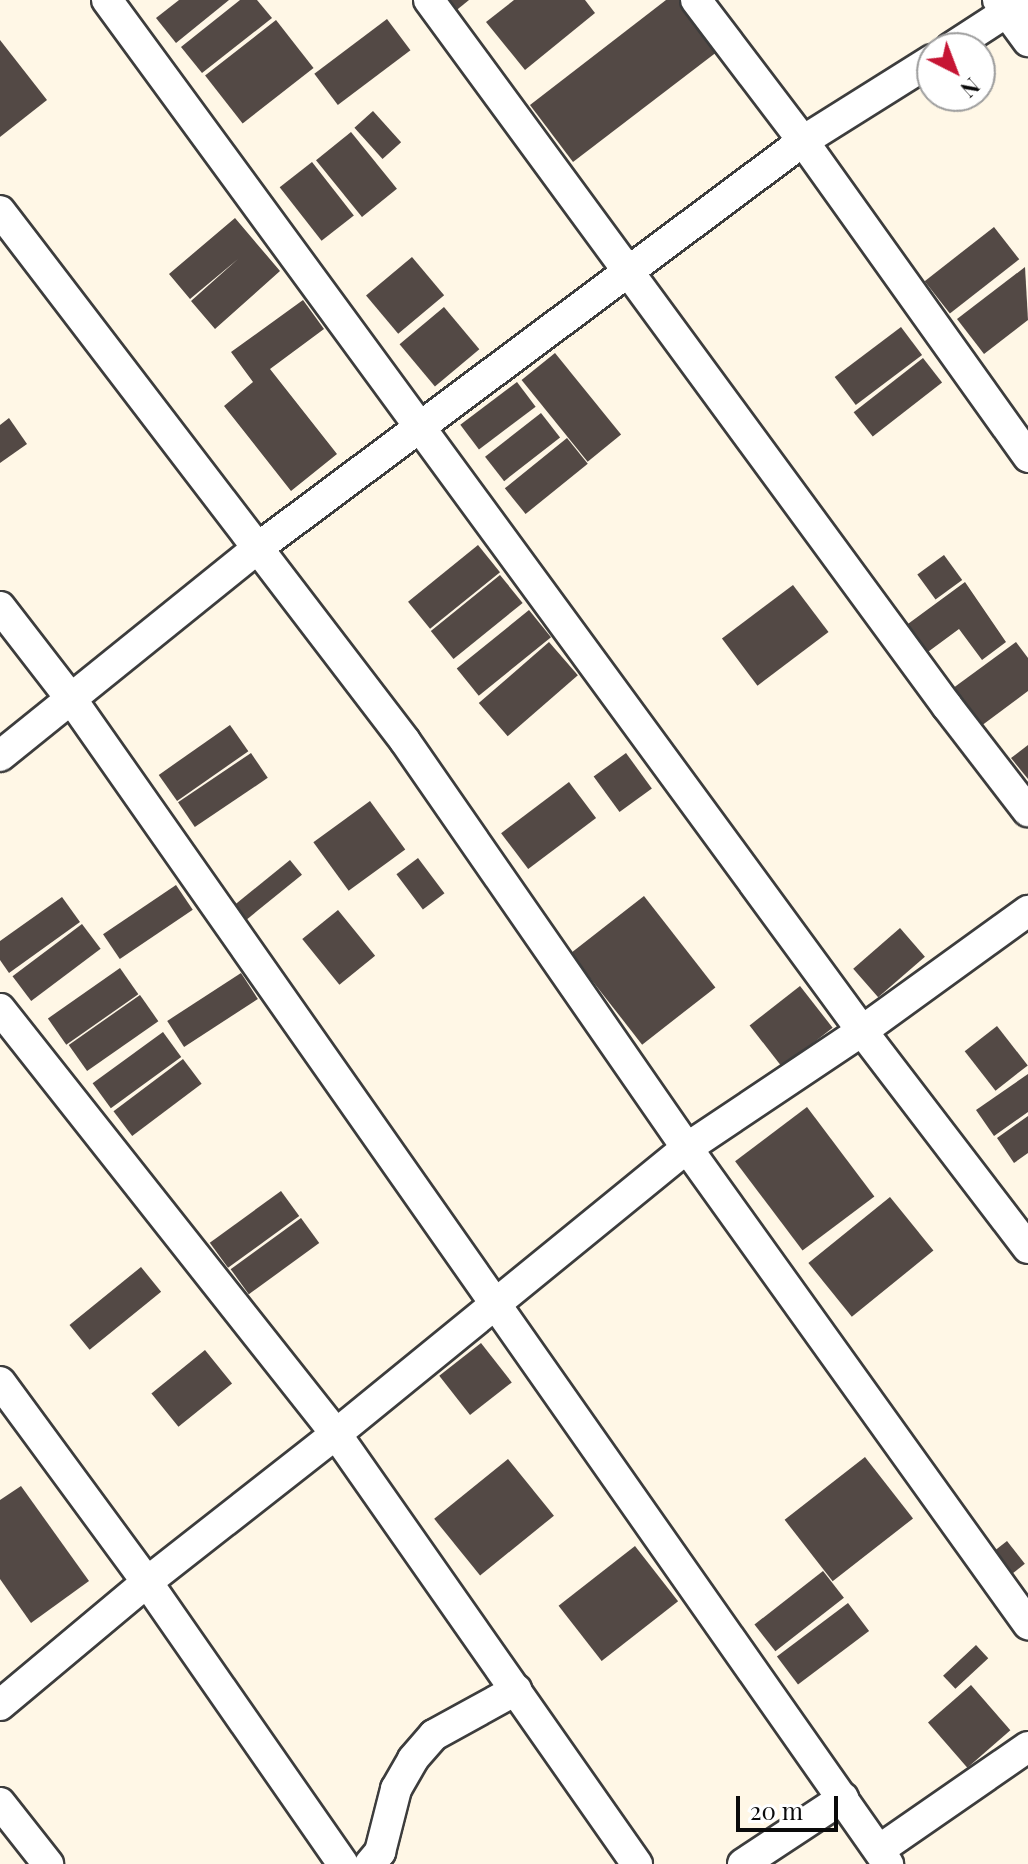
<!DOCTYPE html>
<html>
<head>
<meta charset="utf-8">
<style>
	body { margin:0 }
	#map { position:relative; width:1028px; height:1864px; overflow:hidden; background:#fff7e6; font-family:"Playfair Display",serif }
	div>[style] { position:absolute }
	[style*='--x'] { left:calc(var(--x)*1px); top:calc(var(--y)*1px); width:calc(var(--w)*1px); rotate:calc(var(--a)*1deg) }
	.building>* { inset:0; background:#534945; transform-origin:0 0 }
	.roads { filter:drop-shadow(2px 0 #3d3d3d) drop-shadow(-2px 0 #3d3d3d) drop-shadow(0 2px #3d3d3d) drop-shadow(0 -2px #3d3d3d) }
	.minor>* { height:30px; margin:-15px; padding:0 15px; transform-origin:15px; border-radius:15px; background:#fff }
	span { translate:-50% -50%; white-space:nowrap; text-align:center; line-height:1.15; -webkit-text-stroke:8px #fff; paint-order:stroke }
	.north { position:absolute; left:916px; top:32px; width:80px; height:80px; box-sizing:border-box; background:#fff; border:2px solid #9d9d9d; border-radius:50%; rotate:138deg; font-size:22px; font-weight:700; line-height:32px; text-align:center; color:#0a0a0a }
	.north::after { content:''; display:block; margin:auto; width:28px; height:36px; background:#c61534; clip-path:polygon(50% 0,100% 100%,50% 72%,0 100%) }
	.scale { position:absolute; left:736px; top:1796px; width:102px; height:36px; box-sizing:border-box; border:4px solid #0a0a0a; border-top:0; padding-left:10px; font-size:24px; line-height:28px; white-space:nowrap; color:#0a0a0a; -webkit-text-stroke:6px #fff; paint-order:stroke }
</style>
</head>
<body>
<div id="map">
	<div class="building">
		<i style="clip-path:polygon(179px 0,229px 0,176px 43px,156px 18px)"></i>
		<i style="clip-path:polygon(240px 0,257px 0,272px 18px,202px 73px,181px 47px)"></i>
		<i style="clip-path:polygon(442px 0,469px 0,453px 13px)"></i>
		<i style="clip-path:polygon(514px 0,585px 0,595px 13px,525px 70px,486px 22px)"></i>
		<i style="clip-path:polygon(666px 0,686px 0,722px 48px,573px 162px,530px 105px)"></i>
		<i style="left:387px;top:19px;width:39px;height:91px;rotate:53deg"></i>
		<i style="left:276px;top:20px;width:61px;height:90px;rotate:52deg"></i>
		<i style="clip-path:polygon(0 40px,47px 100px,0 137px)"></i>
		<i style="left:373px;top:111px;width:42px;height:25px;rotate:48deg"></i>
		<i style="left:351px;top:132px;width:73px;height:45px;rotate:51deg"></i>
		<i style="left:312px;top:162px;width:68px;height:41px;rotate:52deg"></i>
		<i style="clip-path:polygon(235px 218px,280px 271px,215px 329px,191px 301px,238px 259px,190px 299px,169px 274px)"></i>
		<i style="left:994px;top:227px;width:41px;height:88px;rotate:52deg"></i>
		<i style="left:412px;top:257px;width:50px;height:60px;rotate:50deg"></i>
		<i style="clip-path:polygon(1025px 267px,1028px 320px,984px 354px,957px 319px)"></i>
		<i style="clip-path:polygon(303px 300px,324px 329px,270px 369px,337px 454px,291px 491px,224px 406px,253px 382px,231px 352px)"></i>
		<i style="left:444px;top:307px;width:55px;height:58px;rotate:50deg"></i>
		<i style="left:901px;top:327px;width:35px;height:83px;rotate:53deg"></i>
		<i style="left:555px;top:353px;width:105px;height:43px;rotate:51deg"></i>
		<i style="left:923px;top:358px;width:31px;height:88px;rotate:52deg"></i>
		<i style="left:517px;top:382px;width:31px;height:71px;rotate:53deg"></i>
		<i style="left:541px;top:413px;width:31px;height:71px;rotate:52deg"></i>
		<i style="clip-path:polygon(9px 418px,27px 444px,0 463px,0 425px)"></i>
		<i style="left:567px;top:438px;width:33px;height:80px;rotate:51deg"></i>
		<i style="left:478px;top:545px;width:35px;height:90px;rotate:51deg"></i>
		<i style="left:944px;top:555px;width:31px;height:33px;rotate:54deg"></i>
		<i style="left:500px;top:575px;width:36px;height:89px;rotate:51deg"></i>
		<i style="clip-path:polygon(965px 582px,1006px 642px,982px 660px,959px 629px,917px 660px,897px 632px)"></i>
		<i style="left:793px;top:585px;width:59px;height:89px;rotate:53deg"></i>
		<i style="left:529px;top:610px;width:35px;height:93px;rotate:51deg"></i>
		<i style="left:549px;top:642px;width:44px;height:93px;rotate:49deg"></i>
		<i style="clip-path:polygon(1016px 642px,1028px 658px,1028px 691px,973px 732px,945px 694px)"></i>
		<i style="left:230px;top:725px;width:32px;height:87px;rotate:55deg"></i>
		<i style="clip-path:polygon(1028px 745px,1028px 779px,1011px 758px)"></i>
		<i style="left:251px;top:753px;width:30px;height:88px;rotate:56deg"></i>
		<i style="left:626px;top:753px;width:44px;height:40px;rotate:54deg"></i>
		<i style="left:569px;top:782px;width:45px;height:85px;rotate:53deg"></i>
		<i style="left:370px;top:801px;width:60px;height:70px;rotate:54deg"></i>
		<i style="left:418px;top:858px;width:44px;height:27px;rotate:53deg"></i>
		<i style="left:290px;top:860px;width:19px;height:88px;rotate:51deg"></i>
		<i style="left:176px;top:885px;width:30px;height:88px;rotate:56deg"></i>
		<i style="left:644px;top:896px;width:116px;height:93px;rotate:52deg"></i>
		<i style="clip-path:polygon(62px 897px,80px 922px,9px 973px,0 960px,0 941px)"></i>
		<i style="left:338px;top:910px;width:59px;height:46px;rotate:51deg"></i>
		<i style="left:82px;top:924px;width:31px;height:87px;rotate:53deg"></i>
		<i style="left:900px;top:928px;width:38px;height:62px;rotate:49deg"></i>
		<i style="left:120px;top:968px;width:32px;height:88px;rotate:55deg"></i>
		<i style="left:241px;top:973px;width:31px;height:88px;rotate:57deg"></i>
		<i style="left:800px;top:986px;width:53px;height:64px;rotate:52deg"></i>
		<i style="left:140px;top:995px;width:32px;height:87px;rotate:55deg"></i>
		<i style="left:997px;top:1026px;width:50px;height:41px;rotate:52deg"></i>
		<i style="left:163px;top:1032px;width:31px;height:87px;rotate:54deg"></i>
		<i style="left:183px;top:1059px;width:31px;height:87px;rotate:53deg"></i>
		<i style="clip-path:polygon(1028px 1074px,1028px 1112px,994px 1136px,976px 1110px)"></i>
		<i style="left:807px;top:1107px;width:112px;height:90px;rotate:53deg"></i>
		<i style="clip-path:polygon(1028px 1116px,1028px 1153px,1014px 1163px,997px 1138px)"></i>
		<i style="left:281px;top:1191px;width:31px;height:88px;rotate:54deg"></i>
		<i style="left:890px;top:1197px;width:69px;height:105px;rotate:51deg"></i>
		<i style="left:301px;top:1218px;width:31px;height:87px;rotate:54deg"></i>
		<i style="left:141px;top:1267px;width:32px;height:92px;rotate:51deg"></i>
		<i style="left:481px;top:1343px;width:50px;height:53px;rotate:52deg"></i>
		<i style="left:205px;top:1350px;width:43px;height:69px;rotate:51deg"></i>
		<i style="left:865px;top:1457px;width:78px;height:102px;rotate:52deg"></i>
		<i style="left:508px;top:1459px;width:73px;height:95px;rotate:51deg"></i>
		<i style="clip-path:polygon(21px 1486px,89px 1581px,31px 1623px,0 1579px,0 1500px)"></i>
		<i style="left:1007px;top:1541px;width:29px;height:26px;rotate:52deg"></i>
		<i style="left:635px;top:1546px;width:70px;height:97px;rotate:52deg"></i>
		<i style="left:823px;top:1571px;width:34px;height:87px;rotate:52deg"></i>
		<i style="left:848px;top:1603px;width:35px;height:89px;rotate:53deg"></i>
		<i style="left:976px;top:1645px;width:18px;height:45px;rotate:47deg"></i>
		<i style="left:971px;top:1685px;width:60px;height:57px;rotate:49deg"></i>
	</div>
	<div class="roads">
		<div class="minor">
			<i style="--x:107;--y:0;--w:1278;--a:53.78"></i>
			<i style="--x:862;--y:1031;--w:273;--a:52.6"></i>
			<i style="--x:429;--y:0;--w:876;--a:53.73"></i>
			<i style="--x:947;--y:706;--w:133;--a:52.4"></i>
			<i style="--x:696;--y:0;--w:177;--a:52.8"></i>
			<i style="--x:803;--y:141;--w:388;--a:54.5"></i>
			<i style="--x:998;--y:0;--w:51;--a:53.8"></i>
			<i style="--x:951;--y:48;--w:88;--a:-33"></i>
			<i style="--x:0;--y:211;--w:667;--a:52.61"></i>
			<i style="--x:405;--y:741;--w:495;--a:55.3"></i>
			<i style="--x:687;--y:1148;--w:586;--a:54.38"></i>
			<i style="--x:0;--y:607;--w:118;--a:52.3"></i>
			<i style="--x:72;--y:700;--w:1422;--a:54.97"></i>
			<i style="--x:0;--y:756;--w:333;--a:-38.9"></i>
			<i style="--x:259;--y:547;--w:679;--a:-36.73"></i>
			<i style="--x:803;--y:141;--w:152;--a:-32.1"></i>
			<i style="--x:0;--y:1009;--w:542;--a:51.67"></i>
			<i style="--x:336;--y:1434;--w:525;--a:55.01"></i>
			<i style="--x:0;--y:1382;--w:248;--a:53.7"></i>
			<i style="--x:147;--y:1582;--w:343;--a:55.2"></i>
			<i style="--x:0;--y:1705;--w:192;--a:-39.9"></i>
			<i style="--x:147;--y:1582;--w:240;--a:-38.1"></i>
			<i style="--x:336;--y:1434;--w:453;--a:-39.2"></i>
			<i style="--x:687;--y:1148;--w:211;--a:-33.8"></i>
			<i style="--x:862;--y:1031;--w:205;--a:-35.9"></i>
			<i style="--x:0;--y:1803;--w:78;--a:51.8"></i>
			<i style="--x:879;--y:1850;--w:181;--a:-34.7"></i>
			<i style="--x:370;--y:1864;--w:16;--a:-50"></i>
			<i style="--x:380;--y:1852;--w:65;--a:-75.7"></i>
			<i style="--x:396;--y:1789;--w:34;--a:-60"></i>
			<i style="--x:413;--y:1759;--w:32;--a:-49"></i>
			<i style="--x:434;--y:1735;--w:94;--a:-28.8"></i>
			<i style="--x:743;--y:1864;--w:120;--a:-33.4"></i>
		</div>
	</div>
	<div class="north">N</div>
	<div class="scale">20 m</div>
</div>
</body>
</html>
